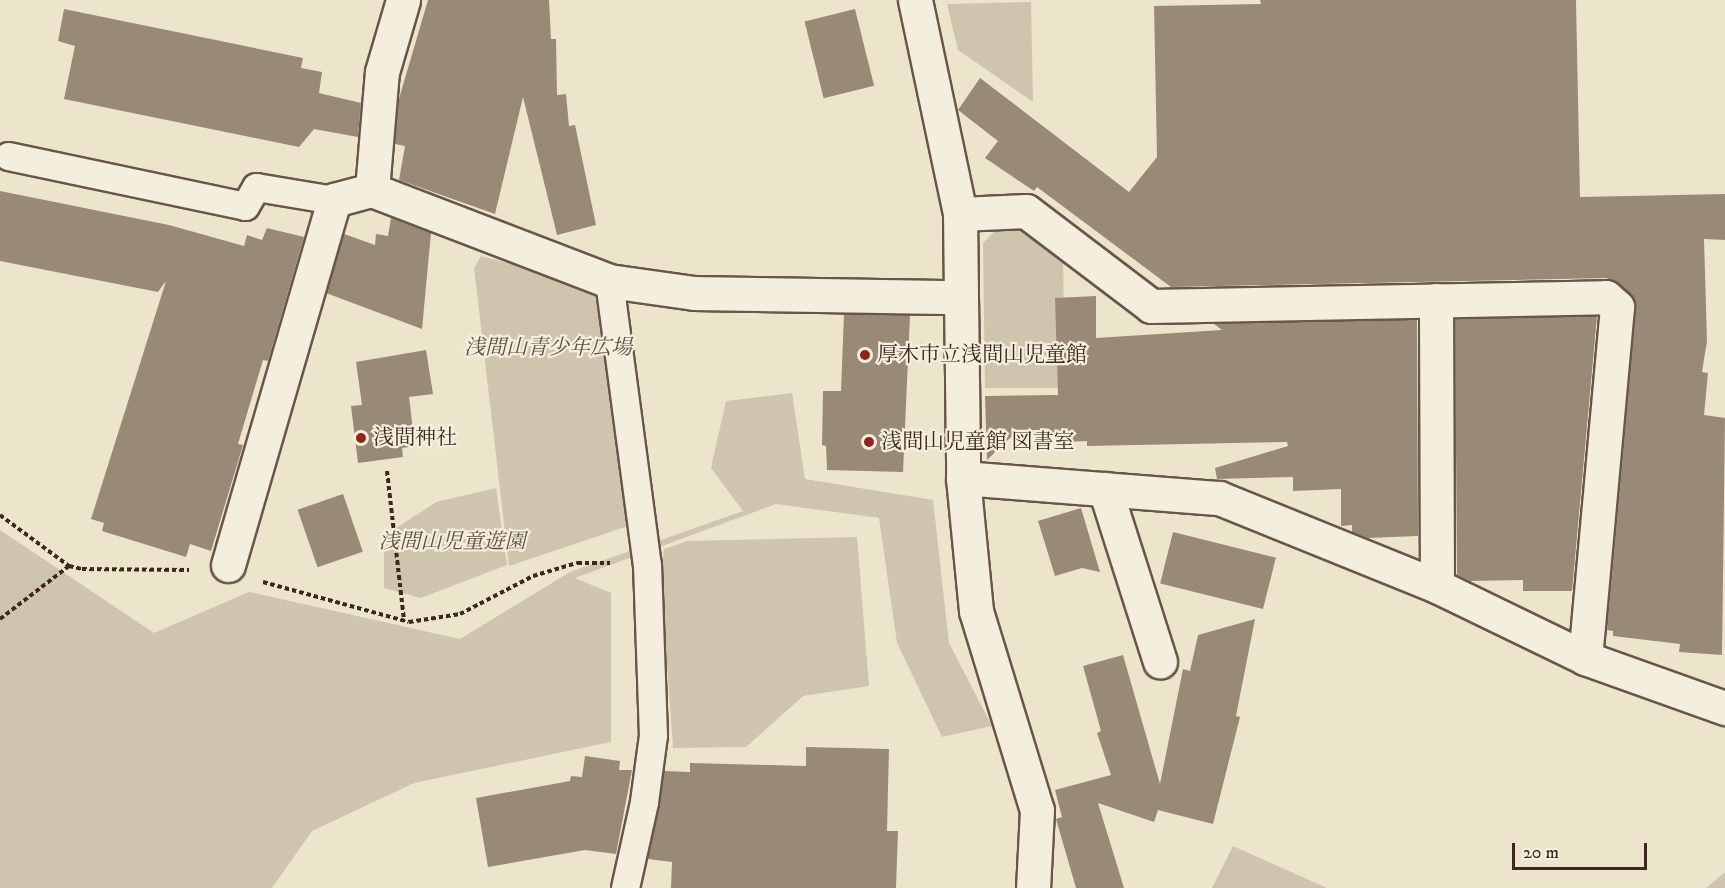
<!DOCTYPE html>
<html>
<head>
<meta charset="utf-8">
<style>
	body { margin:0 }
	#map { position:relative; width:1725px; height:888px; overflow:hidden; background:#ede5cb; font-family:"IM FELL DW Pica","Noto Serif JP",serif }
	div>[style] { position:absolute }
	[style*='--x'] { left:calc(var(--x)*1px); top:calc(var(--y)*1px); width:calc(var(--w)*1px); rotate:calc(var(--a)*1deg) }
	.green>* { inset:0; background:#cfc5ae }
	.building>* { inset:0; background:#998a78; transform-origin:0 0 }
	.path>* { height:4px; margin-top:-2px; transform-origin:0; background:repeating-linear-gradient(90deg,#3d271e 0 4.5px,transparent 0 7.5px) }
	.roads { filter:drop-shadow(2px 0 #695649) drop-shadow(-2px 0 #695649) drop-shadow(0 2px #695649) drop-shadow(0 -2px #695649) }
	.lane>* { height:27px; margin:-13.5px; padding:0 13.5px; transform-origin:13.5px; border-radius:13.5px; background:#f3eedd }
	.street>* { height:33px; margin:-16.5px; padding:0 16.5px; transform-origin:16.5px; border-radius:16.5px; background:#f3eedd }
	.dots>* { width:16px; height:16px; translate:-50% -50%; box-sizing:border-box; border:3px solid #f3eedd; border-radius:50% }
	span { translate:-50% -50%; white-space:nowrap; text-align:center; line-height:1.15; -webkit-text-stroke:4.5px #f3eedd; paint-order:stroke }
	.park-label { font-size:21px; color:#624e42; font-style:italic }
	.poi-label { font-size:21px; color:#3d271e }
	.left { translate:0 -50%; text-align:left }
	.scale { position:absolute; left:1512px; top:843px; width:135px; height:27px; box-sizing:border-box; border:3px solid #3d271e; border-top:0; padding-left:8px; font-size:18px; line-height:21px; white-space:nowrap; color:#3d271e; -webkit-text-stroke:4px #f3eedd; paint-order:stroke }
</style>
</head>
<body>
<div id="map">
	<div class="green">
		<i style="clip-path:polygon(1031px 2px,1033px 102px,958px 50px,947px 4px)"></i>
		<i style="clip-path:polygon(1023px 227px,1063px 256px,1065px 388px,985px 388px,983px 243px,998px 228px)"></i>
		<i style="clip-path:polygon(481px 256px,606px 288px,631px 525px,509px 566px,474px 268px)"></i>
		<i style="clip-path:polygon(792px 393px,805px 479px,933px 500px,949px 643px,992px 726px,942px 737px,897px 643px,879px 518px,776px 504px,575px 578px,611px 593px,611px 742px,414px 783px,312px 831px,272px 888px,0 888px,0 530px,154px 633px,249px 592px,460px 639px,570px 572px,743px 511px,711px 468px,726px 401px)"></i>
		<i style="clip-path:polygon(496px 488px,507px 565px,421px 598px,384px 588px,384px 536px,436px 502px)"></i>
		<i style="clip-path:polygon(857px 537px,869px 686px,803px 696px,746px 747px,673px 748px,661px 577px,664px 549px,687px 541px)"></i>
		<i style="clip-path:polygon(1233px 846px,1327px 888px,1212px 888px)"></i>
		<i style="clip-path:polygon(1725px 872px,1725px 888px,1706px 888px)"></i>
	</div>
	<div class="building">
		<i style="clip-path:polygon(428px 0,549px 0,551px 39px,556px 39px,557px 95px,566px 94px,569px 126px,575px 125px,596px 225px,557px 235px,523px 97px,495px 214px,399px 180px,405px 146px,395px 144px,398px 102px)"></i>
		<i style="clip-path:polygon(1260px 0,1576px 0,1580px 197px,1725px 194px,1725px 240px,1704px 239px,1707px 341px,1702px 372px,1708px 373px,1704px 415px,1725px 418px,1722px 655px,1679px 652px,1680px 644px,1613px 636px,1613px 631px,1607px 630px,1636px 309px,1634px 300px,1619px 283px,1606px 278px,1171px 287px,1037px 187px,1034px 191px,985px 158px,998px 141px,958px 110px,980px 78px,1129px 192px,1157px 157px,1154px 6px,1261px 4px)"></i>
		<i style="clip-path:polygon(64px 9px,303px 58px,301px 68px,322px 72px,319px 93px,361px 103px,358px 137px,314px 129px,299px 147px,64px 99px,75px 46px,58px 41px)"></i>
		<i style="left:855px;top:9px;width:79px;height:52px;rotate:76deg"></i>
		<i style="clip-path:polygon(0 191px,169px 225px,244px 246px,247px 235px,262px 240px,267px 228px,304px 237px,268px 361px,263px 360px,238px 444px,243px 445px,211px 551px,190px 544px,186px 557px,102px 531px,104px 523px,91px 519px,166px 281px,158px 292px,0 261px)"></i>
		<i style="clip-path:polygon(391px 218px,431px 233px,422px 329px,326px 293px,344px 234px,375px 245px,376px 234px,388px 236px)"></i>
		<i style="clip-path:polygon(1096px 296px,1096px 338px,1222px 330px,1214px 324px,1417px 319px,1418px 536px,1368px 538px,1352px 532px,1352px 525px,1341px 526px,1341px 489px,1293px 491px,1293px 477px,1217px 479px,1215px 468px,1288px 446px,1287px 442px,1087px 446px,1087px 441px,1064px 442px,1064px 436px,1011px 437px,987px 460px,985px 396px,1058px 395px,1055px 298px)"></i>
		<i style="clip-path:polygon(844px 314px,910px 315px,903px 472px,827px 470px,826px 446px,822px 445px,823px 391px,841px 391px)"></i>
		<i style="clip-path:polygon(1597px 316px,1572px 591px,1523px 591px,1523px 580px,1470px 581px,1457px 575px,1455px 319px)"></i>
		<i style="clip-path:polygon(426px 350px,433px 394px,409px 397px,415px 446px,402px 448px,403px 457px,358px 463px,351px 406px,362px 405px,356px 362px)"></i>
		<i style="left:343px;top:494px;width:61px;height:48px;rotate:71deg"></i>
		<i style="clip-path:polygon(1081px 508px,1100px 572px,1082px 568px,1055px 576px,1038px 521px)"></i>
		<i style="left:1173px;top:532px;width:106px;height:53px;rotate:14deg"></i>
		<i style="clip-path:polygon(1255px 619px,1236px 716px,1240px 717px,1213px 824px,1158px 810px,1154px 822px,1098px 803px,1124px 888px,1076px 888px,1056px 819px,1062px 817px,1055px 790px,1111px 775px,1097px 733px,1101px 731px,1083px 666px,1123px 655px,1160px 784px,1183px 669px,1190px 671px,1198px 635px)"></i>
		<i style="clip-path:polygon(806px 747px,889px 749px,887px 831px,898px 831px,896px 888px,671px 888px,672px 862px,648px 859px,664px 771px,690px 772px,690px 763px,806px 766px)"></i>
		<i style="clip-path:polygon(585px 756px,620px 761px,619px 770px,632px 770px,616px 854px,585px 850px,488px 867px,476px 798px,570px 781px,571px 776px,582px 777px)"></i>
	</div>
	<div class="path">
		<i style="--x:387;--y:471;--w:151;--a:83.5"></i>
		<i style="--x:0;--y:515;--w:86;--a:36.5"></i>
		<i style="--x:69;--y:566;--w:13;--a:13"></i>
		<i style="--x:82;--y:569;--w:107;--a:0.5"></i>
		<i style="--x:263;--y:582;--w:151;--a:15.3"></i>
		<i style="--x:409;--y:622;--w:52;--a:-8.9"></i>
		<i style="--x:460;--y:614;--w:82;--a:-27.5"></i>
		<i style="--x:533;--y:576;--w:46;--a:-16.5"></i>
		<i style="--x:577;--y:563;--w:33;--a:0"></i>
		<i style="--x:0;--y:619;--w:87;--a:-37.5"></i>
	</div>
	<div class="roads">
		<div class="lane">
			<i style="--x:8;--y:156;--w:242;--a:11.9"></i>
			<i style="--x:245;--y:206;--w:22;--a:-60"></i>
			<i style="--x:256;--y:187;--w:79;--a:9.5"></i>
			<i style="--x:609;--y:281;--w:286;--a:82.4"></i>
			<i style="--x:647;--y:564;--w:171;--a:88"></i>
			<i style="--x:653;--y:735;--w:68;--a:97.7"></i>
			<i style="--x:644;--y:802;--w:88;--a:102.5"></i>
		</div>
		<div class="street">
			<i style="--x:915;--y:0;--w:219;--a:78.1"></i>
			<i style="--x:960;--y:214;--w:264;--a:89.3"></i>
			<i style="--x:963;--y:478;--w:134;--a:84.4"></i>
			<i style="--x:976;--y:611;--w:208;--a:73"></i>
			<i style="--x:1037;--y:810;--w:78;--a:92.9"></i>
			<i style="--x:372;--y:190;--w:118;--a:-85.2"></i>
			<i style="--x:382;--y:72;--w:75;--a:-73.7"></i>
			<i style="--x:960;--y:214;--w:66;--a:-2.6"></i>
			<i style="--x:1026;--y:211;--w:157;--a:37.2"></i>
			<i style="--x:1151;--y:306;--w:455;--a:-1.1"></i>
			<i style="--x:1606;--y:297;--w:15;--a:42"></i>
			<i style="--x:1617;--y:307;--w:352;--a:95.2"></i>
			<i style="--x:1436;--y:300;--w:286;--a:89.8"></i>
			<i style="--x:963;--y:478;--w:257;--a:4.5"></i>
			<i style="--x:1219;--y:498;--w:235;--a:22"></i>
			<i style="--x:1437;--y:586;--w:165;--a:25.9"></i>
			<i style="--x:1585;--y:658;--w:149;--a:19.7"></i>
			<i style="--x:1105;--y:489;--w:181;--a:72.3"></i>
			<i style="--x:228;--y:565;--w:380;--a:-73.8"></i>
			<i style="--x:334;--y:200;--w:39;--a:-15"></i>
			<i style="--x:372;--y:190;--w:254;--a:21"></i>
			<i style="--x:609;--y:281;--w:86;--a:8"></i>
			<i style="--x:694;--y:293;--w:265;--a:0.9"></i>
		</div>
	</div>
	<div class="dots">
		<i style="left:865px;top:355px;background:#8f2418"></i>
		<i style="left:361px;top:438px;background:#8f2418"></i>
		<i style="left:869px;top:442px;background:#8f2418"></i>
	</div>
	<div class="park-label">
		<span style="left:548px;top:348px">浅間山青少年広場</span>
		<span style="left:452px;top:542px">浅間山児童遊園</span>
	</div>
	<div class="poi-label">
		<span class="left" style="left:877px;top:355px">厚木市立浅間山児童館</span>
		<span class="left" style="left:373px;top:438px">浅間神社</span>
		<span class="left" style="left:881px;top:442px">浅間山児童館 図書室</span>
	</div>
	<div class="scale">20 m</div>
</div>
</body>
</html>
